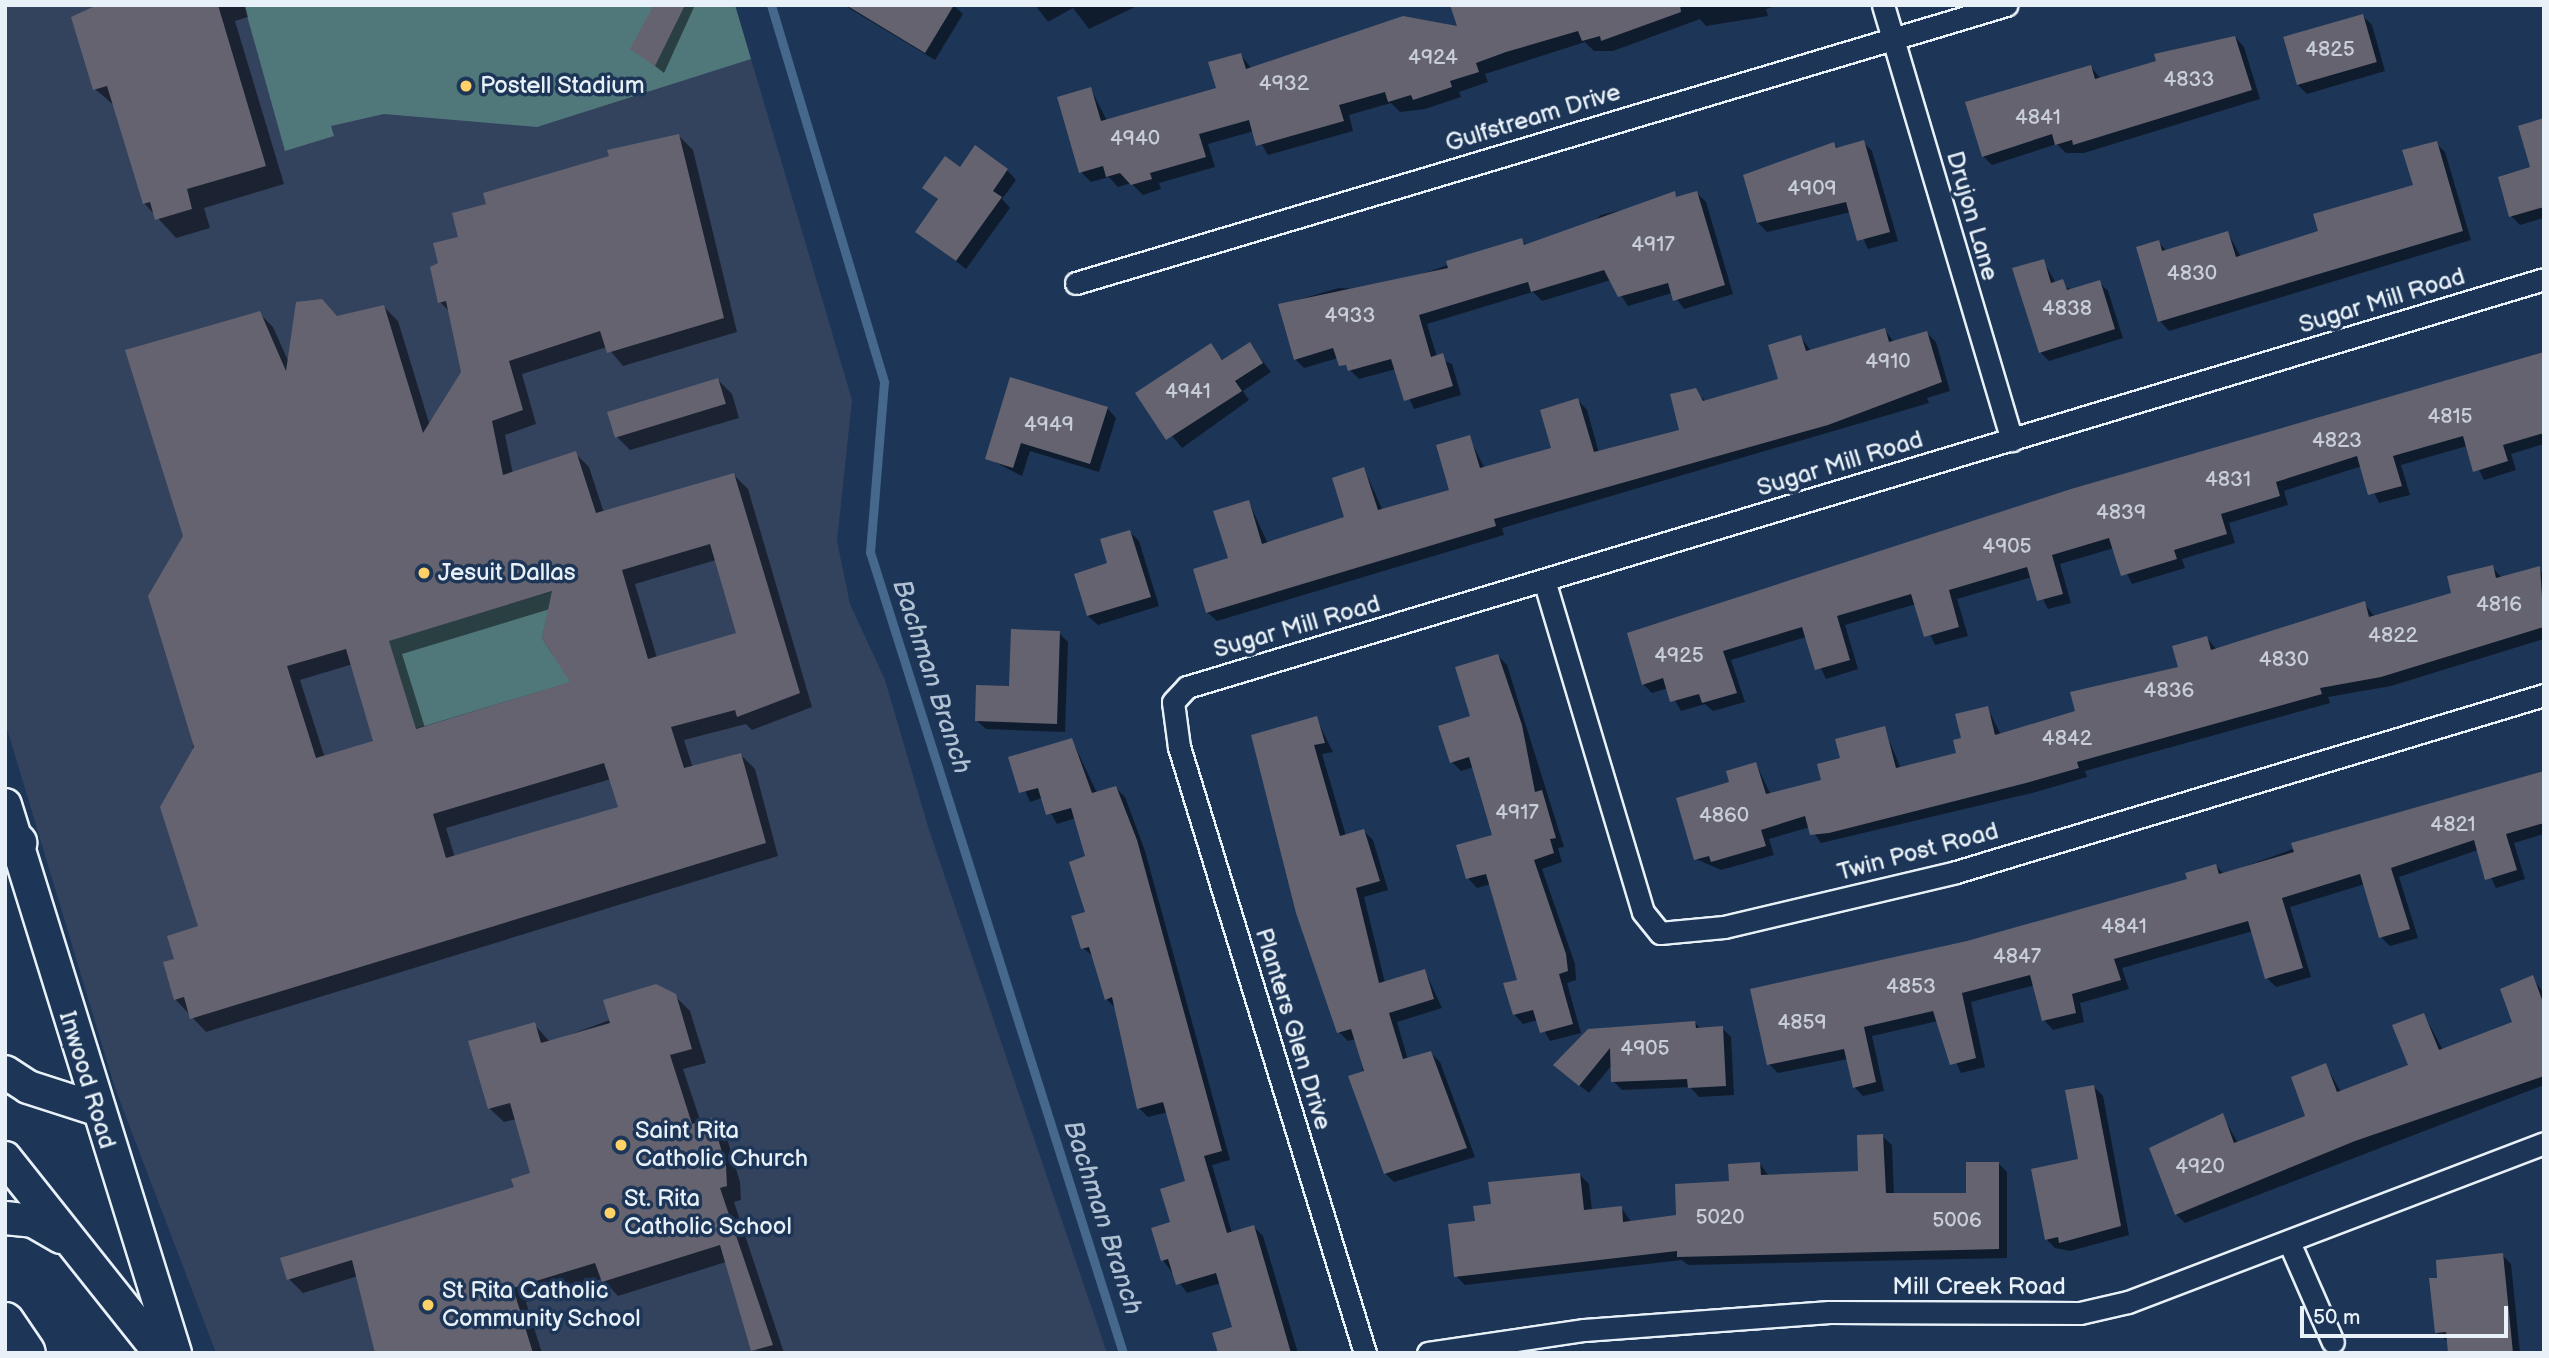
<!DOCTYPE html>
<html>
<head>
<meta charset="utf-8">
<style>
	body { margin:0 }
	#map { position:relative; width:2549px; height:1358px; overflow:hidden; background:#1d3557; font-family:"Balsamiq Sans",sans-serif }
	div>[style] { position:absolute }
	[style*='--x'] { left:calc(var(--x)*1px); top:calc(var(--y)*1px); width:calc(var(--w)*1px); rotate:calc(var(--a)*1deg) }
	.built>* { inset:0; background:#33435e }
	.green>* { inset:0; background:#50777a }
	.shadow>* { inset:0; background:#0007 }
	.stream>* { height:9px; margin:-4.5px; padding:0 4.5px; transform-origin:4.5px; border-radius:4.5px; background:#45688c }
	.building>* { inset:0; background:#656370; transform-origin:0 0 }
	.roads { filter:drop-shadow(2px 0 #e8f1f8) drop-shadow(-2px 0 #e8f1f8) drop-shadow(0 2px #e8f1f8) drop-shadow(0 -2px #e8f1f8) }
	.street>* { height:21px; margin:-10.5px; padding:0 10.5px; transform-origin:10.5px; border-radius:10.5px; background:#1d3557 }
	.secondary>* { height:32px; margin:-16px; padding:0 16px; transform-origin:16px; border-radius:16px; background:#1d3557 }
	.highway>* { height:38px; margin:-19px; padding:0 19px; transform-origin:19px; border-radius:19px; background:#1d3557 }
	.dots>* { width:19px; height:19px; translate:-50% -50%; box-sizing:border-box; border:4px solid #1d3557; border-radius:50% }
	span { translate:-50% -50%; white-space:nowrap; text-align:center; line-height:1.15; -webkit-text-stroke:7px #1d3557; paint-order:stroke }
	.number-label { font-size:21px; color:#c7ced6 }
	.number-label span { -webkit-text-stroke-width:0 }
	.poi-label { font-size:24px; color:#e8f1f8 }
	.left { translate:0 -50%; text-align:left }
	.street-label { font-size:24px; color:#e8f1f8 }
	.water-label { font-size:26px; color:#afc1d2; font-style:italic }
	.frame { position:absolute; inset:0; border:7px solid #e8f1f8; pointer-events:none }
	.scale { position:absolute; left:2300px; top:1306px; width:208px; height:32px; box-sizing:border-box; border:4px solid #e8f1f8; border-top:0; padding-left:9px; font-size:21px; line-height:24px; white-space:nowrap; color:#e8f1f8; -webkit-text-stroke:5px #1d3557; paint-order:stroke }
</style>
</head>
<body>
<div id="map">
	<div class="built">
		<i style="clip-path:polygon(5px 5px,735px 5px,852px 400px,837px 541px,850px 604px,885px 680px,929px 830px,1107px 1353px,216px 1353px,115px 1088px,5px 722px)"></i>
	</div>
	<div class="green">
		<i style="clip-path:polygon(244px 5px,735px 5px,751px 59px,537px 127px,384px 114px,331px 126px,334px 136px,285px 151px)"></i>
		<i style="clip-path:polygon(553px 591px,542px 638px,552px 654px,571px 657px,578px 680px,411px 730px,413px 718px,384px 642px)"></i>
	</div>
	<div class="shadow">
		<i style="clip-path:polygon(98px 5px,245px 5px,248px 17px,235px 21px,284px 184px,204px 208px,210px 228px,176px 238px,144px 203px,116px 107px,95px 89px)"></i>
		<i style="clip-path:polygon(655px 5px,695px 5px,664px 73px,632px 48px)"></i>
		<i style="clip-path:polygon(844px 5px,953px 5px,963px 14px,935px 60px)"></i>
		<i style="clip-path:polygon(1035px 5px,1139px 5px,1089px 29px,1073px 8px,1048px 22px)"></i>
		<i style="clip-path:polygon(1562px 5px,1779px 5px,1766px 9px,1768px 16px,1706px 26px,1700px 19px,1613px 51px,1594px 51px,1585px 42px,1485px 74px,1488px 82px,1459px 92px,1461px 97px,1425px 109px,1400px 112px,1391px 103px,1349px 115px,1353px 131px,1268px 155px,1254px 131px,1208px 144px,1215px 167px,1159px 183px,1161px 189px,1143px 195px,1131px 183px,1118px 187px,1109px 177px,1091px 182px,1081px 172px,1091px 89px,1107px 121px,1221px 102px,1241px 55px,1252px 69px)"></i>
		<i style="clip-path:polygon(2363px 16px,2372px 25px,2385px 71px,2307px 94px,2298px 85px)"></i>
		<i style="clip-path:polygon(2235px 37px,2244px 47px,2260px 99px,2084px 153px,2066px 153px,2057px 144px,1992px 165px,1983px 156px,2091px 67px,2101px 79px)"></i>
		<i style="clip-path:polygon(2544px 120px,2544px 218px,2520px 225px,2511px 216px,2532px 168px)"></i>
		<i style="clip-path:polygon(evenodd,679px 136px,693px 150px,737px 332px,623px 366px,607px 347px,522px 374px,536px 424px,505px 435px,513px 474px,575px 453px,589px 467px,604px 513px,734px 475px,748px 489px,812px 707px,752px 730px,746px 724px,684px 740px,693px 768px,741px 755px,755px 769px,778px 856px,206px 1032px,175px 999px,176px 960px,200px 928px,185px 536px,259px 313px,273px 327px,289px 363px,338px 318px,384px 307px,398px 321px,430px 426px,463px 372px,450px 312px,440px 302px,440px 264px,488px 205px,679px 136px,716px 560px,738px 634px,657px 658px,635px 584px,716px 560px,679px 136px,550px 609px,573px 683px,425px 728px,402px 654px,550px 609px,679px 136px,353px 664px,375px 742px,325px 758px,300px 680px,353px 664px,679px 136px,611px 779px,620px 808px,455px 858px,446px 828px,611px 779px)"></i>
		<i style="clip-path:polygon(1863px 142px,1872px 151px,1898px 241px,1868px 249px,1851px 212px,1767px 232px,1758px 223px,1834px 144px,1839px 149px)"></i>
		<i style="clip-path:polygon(2436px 143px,2445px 152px,2471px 240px,2169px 331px,2160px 321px,2158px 242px,2167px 251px,2228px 233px,2241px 257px,2320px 232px,2415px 186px)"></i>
		<i style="clip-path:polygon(960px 169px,1007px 170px,1016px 180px,1002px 199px,1010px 208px,966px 269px,917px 231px,939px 201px,925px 187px)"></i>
		<i style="clip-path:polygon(1697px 193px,1706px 202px,1733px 294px,1684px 309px,1672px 293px,1628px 306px,1611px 280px,1542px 301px,1533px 292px,1427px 324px,1437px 357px,1452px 364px,1461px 395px,1414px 409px,1396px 369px,1359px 379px,1338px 358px,1304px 368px,1295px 359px,1280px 305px,1339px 288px,1375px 290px,1521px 240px,1527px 246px,1588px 227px,1601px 215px)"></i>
		<i style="clip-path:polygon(2043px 261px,2056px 283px,2072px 290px,2099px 282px,2108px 291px,2123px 338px,2049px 361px,2040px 352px)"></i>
		<i style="clip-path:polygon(1885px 330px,1894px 342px,1927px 333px,1936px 342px,1950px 391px,1927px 398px,1929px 403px,1502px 528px,1504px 535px,1217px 621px,1207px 612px,1249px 502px,1268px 544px,1347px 519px,1364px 469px,1383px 511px,1452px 491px,1469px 437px,1485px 469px,1554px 449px,1578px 400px,1587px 410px,1599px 453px,1681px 431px,1695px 390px,1706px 402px,1781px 380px,1801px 337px,1811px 351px)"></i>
		<i style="clip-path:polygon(1250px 344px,1271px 372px,1243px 391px,1249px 400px,1182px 448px,1137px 393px,1211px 346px,1224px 361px)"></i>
		<i style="clip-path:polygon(2544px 352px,2544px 444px,2511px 454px,2516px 470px,2484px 480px,2467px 446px,2401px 465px,2410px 495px,2379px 503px,2362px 466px,2284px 491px,2288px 505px,2229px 523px,2235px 543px,2182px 559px,2185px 568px,2132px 584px,2114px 548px,2060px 564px,2071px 603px,2048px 609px,2032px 577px,1957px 599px,1968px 636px,1935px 645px,1916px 604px,1845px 625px,1858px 669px,1826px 679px,1806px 637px,1731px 660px,1745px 702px,1713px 711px,1705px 704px,1681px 711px,1668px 688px,1652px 693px,1643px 684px,2152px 472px)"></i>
		<i style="clip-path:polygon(1012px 379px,1107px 408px,1116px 418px,1099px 472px,1030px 451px,1022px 476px,987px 458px)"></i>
		<i style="clip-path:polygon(718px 380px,732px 394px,739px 418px,630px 450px,616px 436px)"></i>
		<i style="clip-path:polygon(1130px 532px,1139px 541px,1159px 606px,1098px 625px,1088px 616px)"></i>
		<i style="clip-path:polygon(2492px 567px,2502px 578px,2544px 572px,2544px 639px,2391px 686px,2328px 697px,2330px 703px,2085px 771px,2087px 777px,2036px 792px,1821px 843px,1810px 827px,1769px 839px,1774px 855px,1721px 870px,1696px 859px,1731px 783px,1756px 764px,1771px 795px,1823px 781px,1884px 728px,1901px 769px,1958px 754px,1987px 707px,2001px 735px,2077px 712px,2180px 668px,2207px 638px,2217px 650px,2364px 603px,2375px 617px,2454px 594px)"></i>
		<i style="clip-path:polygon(1059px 633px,1068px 642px,1065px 732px,986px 729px,976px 720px)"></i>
		<i style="clip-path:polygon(1498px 656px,1507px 665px,1564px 847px,1558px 848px,1562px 862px,1542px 869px,1575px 964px,1576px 980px,1567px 983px,1581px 1033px,1550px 1041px,1538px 1020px,1523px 1024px,1514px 1014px,1519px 981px,1491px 884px,1477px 888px,1468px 878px,1459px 846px,1495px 836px,1474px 767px,1461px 771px,1452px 762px)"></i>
		<i style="clip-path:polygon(1316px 718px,1333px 752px,1322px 754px,1346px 836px,1364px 831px,1373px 840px,1388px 890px,1364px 897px,1385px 983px,1425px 971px,1442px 1008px,1397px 1022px,1408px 1060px,1431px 1053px,1440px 1062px,1475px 1157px,1394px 1182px,1385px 1173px,1356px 1039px,1348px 1041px,1339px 1032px,1286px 873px)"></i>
		<i style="clip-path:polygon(1072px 740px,1097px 793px,1116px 788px,1125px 797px,1145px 851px,1230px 1160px,1212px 1165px,1232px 1233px,1254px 1227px,1263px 1236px,1298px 1353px,1220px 1353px,1234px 1328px,1221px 1283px,1187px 1293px,1163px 1260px,1187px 1182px,1168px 1112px,1148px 1117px,1139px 1108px,1116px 1008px,1106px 999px,1094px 957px,1083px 948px,1088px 858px,1076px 818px,1057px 824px,1042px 798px,1030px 802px,1011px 758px)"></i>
		<i style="clip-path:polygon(2544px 776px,2544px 834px,2514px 843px,2525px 879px,2496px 888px,2478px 850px,2399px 877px,2418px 938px,2390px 946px,2381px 937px,2365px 884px,2290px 907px,2311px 977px,2276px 987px,2267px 978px,2253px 931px,2122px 968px,2129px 989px,2080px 1003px,2084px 1022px,2053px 1030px,2044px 1020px,2035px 985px,1971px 1002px,1985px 1067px,1961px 1073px,1938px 1021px,1872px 1036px,1884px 1091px,1863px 1096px,1854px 1087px,1848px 1059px,1778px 1073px,1769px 1064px,1968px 943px,2190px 880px,2216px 866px,2224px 874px,2379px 818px)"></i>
		<i style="clip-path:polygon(2532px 978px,2544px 993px,2544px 1085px,2185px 1223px,2176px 1214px,2222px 1115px,2238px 1143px,2307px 1117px,2326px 1066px,2341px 1092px,2410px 1066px,2424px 1015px,2443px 1050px,2515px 1023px)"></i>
		<i style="clip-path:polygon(675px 996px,690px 1011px,706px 1063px,683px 1069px,701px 1123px,712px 1120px,726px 1135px,740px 1182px,741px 1200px,734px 1202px,784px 1353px,752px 1350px,726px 1262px,618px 1296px,602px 1279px,526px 1302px,542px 1353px,378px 1353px,358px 1276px,303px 1293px,289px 1279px,516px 1188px,532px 1174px,517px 1119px,504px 1122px,489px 1108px,534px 1024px,550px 1042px)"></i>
		<i style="clip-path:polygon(1694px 1022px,1701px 1029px,1722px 1028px,1731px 1037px,1734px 1095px,1699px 1097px,1690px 1087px,1622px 1090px,1613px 1081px,1612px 1065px,1589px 1093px,1565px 1074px,1589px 1031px)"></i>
		<i style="clip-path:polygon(2094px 1087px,2103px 1096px,2129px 1235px,2070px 1251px,2055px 1248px,2046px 1239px,2080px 1161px)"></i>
		<i style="clip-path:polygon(1882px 1136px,1892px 1145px,1894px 1195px,1968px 1194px,1998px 1163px,2007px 1172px,2007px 1258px,1688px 1265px,1682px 1260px,1465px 1285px,1456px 1276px,1477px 1222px,1493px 1205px,1580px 1175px,1589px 1184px,1592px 1211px,1621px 1207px,1631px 1222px,1678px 1217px,1760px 1164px,1769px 1176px,1860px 1173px)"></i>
		<i style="clip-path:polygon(2502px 1255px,2511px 1264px,2520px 1353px,2449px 1353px,2448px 1342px,2437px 1333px,2439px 1279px)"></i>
	</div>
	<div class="stream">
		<i style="--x:771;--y:5;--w:394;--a:73.3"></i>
		<i style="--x:884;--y:382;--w:171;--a:94.7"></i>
		<i style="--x:870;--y:552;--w:840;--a:72.47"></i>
	</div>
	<div class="building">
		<i style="clip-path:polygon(97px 5px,218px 5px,266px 166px,187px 189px,192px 209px,155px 220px,150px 202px,143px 204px,107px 86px,93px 90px,71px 17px)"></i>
		<i style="clip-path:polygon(654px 5px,685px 5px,655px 66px,630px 49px)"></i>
		<i style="clip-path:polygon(846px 5px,954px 5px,925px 53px)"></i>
		<i style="clip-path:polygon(1450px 5px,1680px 5px,1681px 12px,1601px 41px,1600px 36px,1582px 41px,1578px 31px,1506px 52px,1476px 63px,1479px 72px,1450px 81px,1452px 87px,1413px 100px,1411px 95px,1388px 102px,1385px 92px,1339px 105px,1344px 121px,1256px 146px,1249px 120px,1199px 134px,1206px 157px,1150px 173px,1152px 179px,1131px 185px,1120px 173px,1106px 177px,1103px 166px,1079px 173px,1057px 97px,1091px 87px,1101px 121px,1216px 88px,1208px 62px,1241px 53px,1246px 69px,1403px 16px,1457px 26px)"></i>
		<i style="left:2363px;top:14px;width:50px;height:83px;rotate:74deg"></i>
		<i style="clip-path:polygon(2235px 36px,2252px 90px,2073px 145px,2072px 140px,2055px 145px,2052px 134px,1982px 157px,1965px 102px,2091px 65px,2095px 79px,2156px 61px,2154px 54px)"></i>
		<i style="clip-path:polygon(2544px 118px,2544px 207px,2509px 217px,2498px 177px,2530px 167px,2518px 126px)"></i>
		<i style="clip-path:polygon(evenodd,679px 134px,724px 318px,607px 353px,600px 331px,509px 361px,523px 410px,492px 421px,503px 475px,576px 451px,596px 513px,734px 473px,800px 693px,737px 717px,735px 710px,671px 727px,684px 768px,741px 753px,766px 843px,190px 1019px,184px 997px,174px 1000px,163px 962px,174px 959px,167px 936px,198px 926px,160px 807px,194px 747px,148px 596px,183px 536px,125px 350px,260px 311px,286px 371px,296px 302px,322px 299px,337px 316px,384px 305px,423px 433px,461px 372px,446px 301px,438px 303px,430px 267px,438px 263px,433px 243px,458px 237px,452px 213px,486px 204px,483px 193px,609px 156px,607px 150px,679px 134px,710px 544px,736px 633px,648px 659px,622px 570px,710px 544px,679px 134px,552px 591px,542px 638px,570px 682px,416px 729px,389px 641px,552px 591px,679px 134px,346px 649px,373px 741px,316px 758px,287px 666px,346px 649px,679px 134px,604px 763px,618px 807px,446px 858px,433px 814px,604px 763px)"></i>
		<i style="clip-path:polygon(1864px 140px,1890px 232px,1857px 241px,1846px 202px,1757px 223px,1743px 175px,1834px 142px,1836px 148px)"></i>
		<i style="clip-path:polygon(2437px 141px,2463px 231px,2158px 322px,2136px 247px,2159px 240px,2162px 251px,2228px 231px,2236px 257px,2318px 231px,2313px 214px,2413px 185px,2402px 150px)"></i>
		<i style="clip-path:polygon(975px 145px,1008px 169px,993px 191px,1002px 197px,956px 261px,915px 232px,938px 199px,922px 188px,945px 156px,960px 167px)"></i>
		<i style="clip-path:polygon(1675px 191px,1676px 197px,1697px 191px,1725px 285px,1673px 301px,1668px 283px,1618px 297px,1604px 270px,1531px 292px,1528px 282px,1419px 315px,1431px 357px,1443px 353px,1453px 386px,1404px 401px,1391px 359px,1348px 371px,1346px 365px,1339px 366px,1333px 348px,1294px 360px,1278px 304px,1448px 268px,1446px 261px,1522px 238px,1524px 245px)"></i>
		<i style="clip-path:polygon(2044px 259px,2051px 283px,2063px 279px,2067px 290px,2100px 280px,2115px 329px,2039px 353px,2012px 268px)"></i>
		<i style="clip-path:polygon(1885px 328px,1889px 342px,1927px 331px,1942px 382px,1828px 425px,1494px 519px,1496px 526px,1206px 613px,1193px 569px,1228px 558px,1213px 511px,1249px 500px,1262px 544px,1344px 517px,1332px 478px,1364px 467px,1378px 510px,1449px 490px,1436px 445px,1470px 435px,1480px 468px,1551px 448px,1540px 410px,1578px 398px,1594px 452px,1679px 430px,1670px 394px,1696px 388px,1703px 401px,1778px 379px,1768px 345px,1801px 335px,1806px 351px)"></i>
		<i style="clip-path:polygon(1250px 342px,1263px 363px,1235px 381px,1242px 391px,1166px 440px,1135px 393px,1211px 343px,1222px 360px)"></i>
		<i style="clip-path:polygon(2544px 352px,2544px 433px,2503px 445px,2508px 461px,2473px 472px,2463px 436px,2393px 456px,2402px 486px,2368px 495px,2357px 456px,2276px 482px,2280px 496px,2221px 514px,2227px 534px,2174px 550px,2177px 559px,2121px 576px,2109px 538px,2052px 555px,2063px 594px,2037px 601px,2027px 567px,1949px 590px,1959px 627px,1924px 637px,1911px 594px,1837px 616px,1850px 660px,1815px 670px,1802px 627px,1723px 651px,1737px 693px,1702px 703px,1699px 694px,1670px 702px,1663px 678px,1642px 685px,1627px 633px,2071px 489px)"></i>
		<i style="clip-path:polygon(1010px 377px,1108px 407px,1090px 464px,1021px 443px,1013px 468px,985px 459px)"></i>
		<i style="left:718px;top:378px;width:27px;height:116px;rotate:73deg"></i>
		<i style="clip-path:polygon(1130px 530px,1151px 597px,1087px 616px,1074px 574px,1107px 563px,1100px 539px)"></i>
		<i style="clip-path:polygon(2493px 565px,2496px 578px,2540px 566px,2544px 627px,2381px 677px,2320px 688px,2322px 694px,2077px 762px,2079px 768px,2026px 783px,1829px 833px,1810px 835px,1805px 816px,1761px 830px,1766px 846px,1711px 862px,1709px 856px,1694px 860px,1676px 798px,1729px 782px,1726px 771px,1756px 762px,1766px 794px,1821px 780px,1817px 764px,1840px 758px,1835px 739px,1885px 726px,1896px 768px,1956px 753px,1953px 740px,1961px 738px,1955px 714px,1988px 706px,1995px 735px,2075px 711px,2070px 692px,2178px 667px,2172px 646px,2207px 636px,2211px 650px,2365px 601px,2369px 617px,2451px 593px,2447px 576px)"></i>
		<i style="clip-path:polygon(1011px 629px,1060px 631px,1057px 724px,975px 721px,976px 685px,1009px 686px)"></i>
		<i style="clip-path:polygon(1498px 654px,1522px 725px,1535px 792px,1542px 790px,1556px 838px,1550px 839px,1554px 853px,1534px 860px,1566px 954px,1568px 971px,1559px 974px,1573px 1024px,1540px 1033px,1533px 1010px,1513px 1015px,1503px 983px,1517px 980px,1486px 874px,1466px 879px,1456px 845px,1492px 835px,1469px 757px,1450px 763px,1438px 726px,1470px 716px,1455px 667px)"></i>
		<i style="clip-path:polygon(1317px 716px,1325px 743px,1314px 745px,1340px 836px,1364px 829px,1380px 881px,1356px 888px,1379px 983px,1425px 969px,1434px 999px,1389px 1013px,1403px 1059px,1431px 1051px,1467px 1148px,1384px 1174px,1348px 1076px,1364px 1071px,1351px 1029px,1337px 1033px,1296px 913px,1251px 735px)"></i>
		<i style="clip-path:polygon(1072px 738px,1092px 793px,1116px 786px,1137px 840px,1222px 1151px,1204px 1156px,1227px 1233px,1254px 1225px,1291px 1353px,1218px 1353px,1212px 1333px,1232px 1327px,1216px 1273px,1176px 1285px,1168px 1259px,1161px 1261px,1151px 1228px,1170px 1222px,1160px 1189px,1185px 1181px,1163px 1102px,1137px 1109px,1112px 997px,1105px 1000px,1089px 947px,1081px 949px,1071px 916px,1085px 912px,1069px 862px,1085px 856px,1071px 808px,1046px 815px,1038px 788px,1019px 793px,1008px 757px)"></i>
		<i style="clip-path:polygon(2544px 771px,2544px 823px,2506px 834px,2517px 870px,2485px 880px,2474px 840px,2391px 868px,2410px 929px,2379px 938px,2360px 874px,2282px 898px,2303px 968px,2265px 979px,2248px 921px,2114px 959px,2121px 980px,2072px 994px,2076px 1013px,2042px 1021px,2030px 975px,1962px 993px,1976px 1058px,1950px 1065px,1933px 1011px,1864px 1027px,1876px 1082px,1853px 1088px,1844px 1049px,1767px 1065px,1750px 989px,1967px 941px,2187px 879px,2185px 873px,2216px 864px,2219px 874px,2294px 852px,2291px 843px)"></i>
		<i style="clip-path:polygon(2533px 975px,2544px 1005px,2544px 1076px,2355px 1141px,2175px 1215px,2149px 1148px,2223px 1113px,2234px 1143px,2305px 1116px,2291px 1077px,2326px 1063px,2337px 1092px,2408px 1065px,2392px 1025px,2424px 1013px,2439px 1050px,2512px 1022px,2500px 989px)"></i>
		<i style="clip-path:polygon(656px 984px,676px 994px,692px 1049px,670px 1055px,692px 1124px,712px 1118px,726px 1166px,727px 1186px,720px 1188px,773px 1345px,751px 1351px,720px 1245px,602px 1282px,595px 1263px,513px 1288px,533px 1353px,375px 1353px,352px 1260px,287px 1280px,280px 1258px,514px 1187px,511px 1179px,530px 1173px,510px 1103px,488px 1109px,468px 1041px,535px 1022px,541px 1043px,610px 1023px,603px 1000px)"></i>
		<i style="clip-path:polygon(1695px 1021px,1696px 1028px,1723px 1026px,1726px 1086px,1688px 1088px,1687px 1079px,1611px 1082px,1610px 1048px,1579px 1086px,1553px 1065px,1588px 1029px)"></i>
		<i style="clip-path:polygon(2094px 1085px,2121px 1226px,2059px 1243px,2058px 1237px,2045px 1240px,2031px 1169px,2078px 1159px,2065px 1090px)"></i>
		<i style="clip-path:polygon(1883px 1134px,1886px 1193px,1966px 1193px,1966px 1162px,1999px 1162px,1999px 1249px,1677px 1257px,1677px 1251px,1454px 1277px,1448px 1224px,1475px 1221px,1473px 1206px,1491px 1204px,1488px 1182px,1580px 1173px,1584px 1210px,1622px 1206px,1623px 1222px,1676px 1215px,1675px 1184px,1729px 1181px,1728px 1164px,1760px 1162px,1761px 1175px,1858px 1171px,1857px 1135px)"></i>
		<i style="clip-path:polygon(2503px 1253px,2513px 1353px,2448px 1353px,2446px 1332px,2435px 1333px,2429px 1278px,2437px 1278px,2436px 1260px)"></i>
	</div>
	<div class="roads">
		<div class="street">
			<i style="--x:1883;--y:5;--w:454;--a:73.5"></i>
			<i style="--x:1076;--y:283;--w:971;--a:-16.64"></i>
			<i style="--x:1544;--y:580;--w:346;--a:73.4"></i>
			<i style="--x:1643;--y:912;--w:27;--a:51"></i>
			<i style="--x:1660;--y:933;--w:64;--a:-5.4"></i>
			<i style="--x:1724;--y:927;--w:238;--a:-13.3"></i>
			<i style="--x:1956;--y:872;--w:614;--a:-16.75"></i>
			<i style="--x:2289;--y:1242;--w:109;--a:66.3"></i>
			<i style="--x:1365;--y:1353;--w:634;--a:-107.06"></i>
			<i style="--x:1179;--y:747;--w:45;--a:-97.6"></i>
			<i style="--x:1173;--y:702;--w:21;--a:-47"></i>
			<i style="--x:1187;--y:687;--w:1417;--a:-16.73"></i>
			<i style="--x:1428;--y:1353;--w:158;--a:-8.4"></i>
			<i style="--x:1584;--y:1330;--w:246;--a:-4.2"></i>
			<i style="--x:1829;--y:1312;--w:251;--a:0.2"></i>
			<i style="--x:2080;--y:1313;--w:49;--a:-12.9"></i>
			<i style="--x:2128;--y:1302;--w:445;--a:-20.9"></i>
		</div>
		<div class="secondary">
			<i style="--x:5;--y:805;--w:574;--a:72.77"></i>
			<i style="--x:5;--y:1072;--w:27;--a:33"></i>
			<i style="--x:28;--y:1087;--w:71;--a:17.9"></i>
			<i style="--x:5;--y:1158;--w:249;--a:51.5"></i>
			<i style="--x:5;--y:1218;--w:28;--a:6"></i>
			<i style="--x:33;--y:1221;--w:32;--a:30"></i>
		</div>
		<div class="highway">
			<i style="--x:5;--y:847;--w:13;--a:-18"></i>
			<i style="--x:5;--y:1322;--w:37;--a:56"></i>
		</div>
	</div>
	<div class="dots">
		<i style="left:466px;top:86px;background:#ffd166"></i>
		<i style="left:424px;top:573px;background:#ffd166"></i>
		<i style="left:621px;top:1145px;background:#ffd166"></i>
		<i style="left:610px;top:1213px;background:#ffd166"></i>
		<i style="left:428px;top:1305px;background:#ffd166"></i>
	</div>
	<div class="number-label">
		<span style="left:2330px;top:50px">4825</span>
		<span style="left:1433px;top:58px">4924</span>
		<span style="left:2189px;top:80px">4833</span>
		<span style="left:1284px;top:84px">4932</span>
		<span style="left:2038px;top:118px">4841</span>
		<span style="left:1135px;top:139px">4940</span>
		<span style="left:1812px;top:189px">4909</span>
		<span style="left:1653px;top:245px">4917</span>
		<span style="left:2192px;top:274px">4830</span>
		<span style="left:2067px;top:309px">4838</span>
		<span style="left:1350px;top:316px">4933</span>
		<span style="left:1888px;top:362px">4910</span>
		<span style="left:1188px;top:392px">4941</span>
		<span style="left:2450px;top:417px">4815</span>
		<span style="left:1049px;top:425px">4949</span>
		<span style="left:2337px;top:441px">4823</span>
		<span style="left:2228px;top:480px">4831</span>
		<span style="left:2121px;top:513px">4839</span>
		<span style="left:2007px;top:547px">4905</span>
		<span style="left:2499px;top:605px">4816</span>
		<span style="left:2393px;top:636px">4822</span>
		<span style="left:1679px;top:656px">4925</span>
		<span style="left:2284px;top:660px">4830</span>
		<span style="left:2169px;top:691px">4836</span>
		<span style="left:2067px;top:739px">4842</span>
		<span style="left:1517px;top:813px">4917</span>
		<span style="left:1724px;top:816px">4860</span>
		<span style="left:2453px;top:825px">4821</span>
		<span style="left:2124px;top:927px">4841</span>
		<span style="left:2017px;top:957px">4847</span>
		<span style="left:1911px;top:987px">4853</span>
		<span style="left:1802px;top:1023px">4859</span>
		<span style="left:1645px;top:1049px">4905</span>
		<span style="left:2200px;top:1167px">4920</span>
		<span style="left:1720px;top:1218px">5020</span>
		<span style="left:1957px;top:1221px">5006</span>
	</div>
	<div class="poi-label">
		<span class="left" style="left:480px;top:86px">Postell Stadium</span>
		<span class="left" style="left:438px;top:573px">Jesuit Dallas</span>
		<span class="left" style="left:635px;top:1145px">Saint Rita<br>Catholic Church</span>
		<span class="left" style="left:624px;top:1213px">St. Rita<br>Catholic School</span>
		<span class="left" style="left:442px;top:1305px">St Rita Catholic<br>Community School</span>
	</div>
	<div class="street-label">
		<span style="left:1533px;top:118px;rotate:-17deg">Gulfstream Drive</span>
		<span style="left:1972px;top:216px;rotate:74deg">Drujon Lane</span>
		<span style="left:2382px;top:301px;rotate:-17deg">Sugar Mill Road</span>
		<span style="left:1840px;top:464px;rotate:-17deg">Sugar Mill Road</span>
		<span style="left:1297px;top:627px;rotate:-16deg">Sugar Mill Road</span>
		<span style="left:1918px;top:852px;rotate:-15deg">Twin Post Road</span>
		<span style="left:1293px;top:1029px;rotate:73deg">Planters Glen Drive</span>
		<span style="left:87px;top:1080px;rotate:73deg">Inwood Road</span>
		<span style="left:1979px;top:1287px">Mill Creek Road</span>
	</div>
	<div class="water-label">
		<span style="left:931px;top:677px;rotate:72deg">Bachman Branch</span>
		<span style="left:1102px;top:1218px;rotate:72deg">Bachman Branch</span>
	</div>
	<div class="frame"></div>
	<div class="scale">50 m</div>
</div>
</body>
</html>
